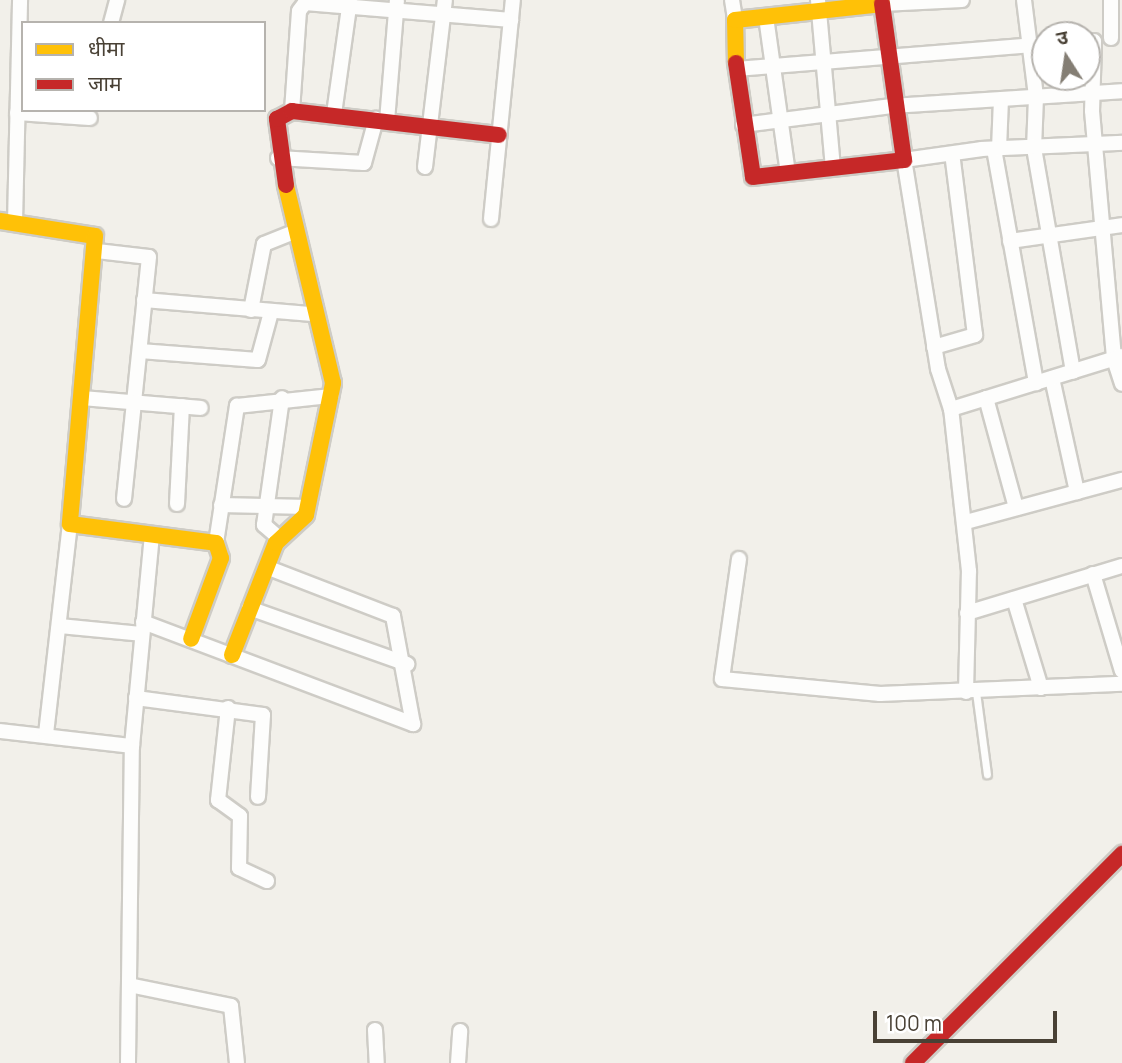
<!DOCTYPE html>
<html>
<head>
<meta charset="utf-8">
<style>
	body { margin:0 }
	#map { position:relative; width:1122px; height:1063px; overflow:hidden; background:#f2f0ea; font-family:Manrope,"Noto Sans Devanagari",sans-serif }
	div>[style] { position:absolute }
	[style*='--x'] { left:calc(var(--x)*1px); top:calc(var(--y)*1px); width:calc(var(--w)*1px); rotate:calc(var(--a)*1deg) }
	.roads { filter:drop-shadow(2px 0 #ceccc6) drop-shadow(-2px 0 #ceccc6) drop-shadow(0 2px #ceccc6) drop-shadow(0 -2px #ceccc6) }
	.lane>* { height:7px; margin:-3.5px; padding:0 3.5px; transform-origin:3.5px; border-radius:3.5px; background:#fdfdfc }
	.street>* { height:14px; margin:-7px; padding:0 7px; transform-origin:7px; border-radius:7px; background:#fdfdfc }
	.slow>* { height:16px; margin:-8px; padding:0 8px; transform-origin:8px; border-radius:8px; background:#ffc107 }
	.jam>* { height:16px; margin:-8px; padding:0 8px; transform-origin:8px; border-radius:8px; background:#c62828 }
	span { translate:-50% -50%; white-space:nowrap; text-align:center; line-height:1.15; -webkit-text-stroke:5px #fff; paint-order:stroke }
	.legend { position:absolute; left:21px; top:21px; width:245px; height:91px; box-sizing:border-box; background:#fff; border:2px solid #b6b3ae; margin:0; padding:9px 12px; list-style:none; font-size:21px; color:#494135 }
	.legend li { display:flex; align-items:center; gap:14px; height:35px }
	.legend b { width:35px; border:2px solid #b6b3ae }
	.north { position:absolute; left:1031px; top:21px; width:70px; height:70px; box-sizing:border-box; background:#fff; border:2px solid #b6b3ae; border-radius:50%; rotate:348deg; font-size:19px; font-weight:700; line-height:28px; text-align:center; color:#494135 }
	.north::after { content:''; display:block; margin:auto; width:24px; height:32px; background:#847e74; clip-path:polygon(50% 0,100% 100%,50% 72%,0 100%) }
	.scale { position:absolute; left:873px; top:1011px; width:184px; height:32px; box-sizing:border-box; border:4px solid #494135; border-top:0; padding-left:9px; font-size:21px; line-height:24px; white-space:nowrap; color:#494135; -webkit-text-stroke:5px #fff; paint-order:stroke }
</style>
</head>
<body>
<div id="map">
	<div class="roads">
		<div class="lane">
			<i style="--x:976;--y:692;--w:83;--a:82.4"></i>
		</div>
		<div class="street">
			<i style="--x:732;--y:0;--w:20;--a:81"></i>
			<i style="--x:818;--y:0;--w:169;--a:84.9"></i>
			<i style="--x:1024;--y:0;--w:98;--a:82.9"></i>
			<i style="--x:1036;--y:97;--w:51;--a:92.2"></i>
			<i style="--x:1034;--y:148;--w:227;--a:80.1"></i>
			<i style="--x:1111;--y:0;--w:38;--a:90"></i>
			<i style="--x:882;--y:4;--w:80;--a:-2.9"></i>
			<i style="--x:766;--y:17;--w:158;--a:82"></i>
			<i style="--x:111;--y:23;--w:24;--a:-75"></i>
			<i style="--x:1094;--y:41;--w:70;--a:91.6"></i>
			<i style="--x:1092;--y:111;--w:249;--a:84.9"></i>
			<i style="--x:1114;--y:359;--w:26;--a:72"></i>
			<i style="--x:736;--y:69;--w:310;--a:-4.6"></i>
			<i style="--x:292;--y:111;--w:100;--a:-86"></i>
			<i style="--x:299;--y:11;--w:10;--a:-53"></i>
			<i style="--x:305;--y:3;--w:207;--a:4.7"></i>
			<i style="--x:17;--y:113;--w:73;--a:3.9"></i>
			<i style="--x:334;--y:114;--w:115;--a:-82"></i>
			<i style="--x:387;--y:121;--w:121;--a:-85.3"></i>
			<i style="--x:743;--y:125;--w:150;--a:-7.3"></i>
			<i style="--x:892;--y:106;--w:230;--a:-3.7"></i>
			<i style="--x:994;--y:149;--w:238;--a:79.8"></i>
			<i style="--x:999;--y:149;--w:49;--a:-87.7"></i>
			<i style="--x:278;--y:158;--w:86;--a:3.3"></i>
			<i style="--x:364;--y:163;--w:46;--a:-74.7"></i>
			<i style="--x:425;--y:167;--w:168;--a:-83.2"></i>
			<i style="--x:491;--y:219;--w:220;--a:-84.3"></i>
			<i style="--x:15;--y:223;--w:223;--a:-88.7"></i>
			<i style="--x:1010;--y:241;--w:113;--a:-8.1"></i>
			<i style="--x:97;--y:251;--w:52;--a:6.6"></i>
			<i style="--x:149;--y:257;--w:243;--a:95.9"></i>
			<i style="--x:144;--y:300;--w:169;--a:4.8"></i>
			<i style="--x:251;--y:310;--w:67;--a:-78.9"></i>
			<i style="--x:264;--y:244;--w:31;--a:-22"></i>
			<i style="--x:934;--y:347;--w:43;--a:-16.3"></i>
			<i style="--x:975;--y:335;--w:182;--a:-97.2"></i>
			<i style="--x:140;--y:351;--w:118;--a:4.4"></i>
			<i style="--x:258;--y:360;--w:50;--a:-74.8"></i>
			<i style="--x:1052;--y:378;--w:117;--a:77.6"></i>
			<i style="--x:83;--y:398;--w:118;--a:4.8"></i>
			<i style="--x:986;--y:398;--w:114;--a:74.7"></i>
			<i style="--x:951;--y:409;--w:42;--a:-108"></i>
			<i style="--x:938;--y:369;--w:212;--a:-99.2"></i>
			<i style="--x:904;--y:160;--w:79;--a:-8"></i>
			<i style="--x:982;--y:149;--w:140;--a:-2.5"></i>
			<i style="--x:177;--y:504;--w:98;--a:-87.1"></i>
			<i style="--x:221;--y:505;--w:87;--a:1.3"></i>
			<i style="--x:966;--y:522;--w:162;--a:-15.1"></i>
			<i style="--x:279;--y:538;--w:20;--a:-139"></i>
			<i style="--x:264;--y:525;--w:128;--a:-81.9"></i>
			<i style="--x:216;--y:543;--w:139;--a:-81.3"></i>
			<i style="--x:237;--y:406;--w:95;--a:-6.1"></i>
			<i style="--x:739;--y:559;--w:121;--a:98.1"></i>
			<i style="--x:722;--y:679;--w:159;--a:5.4"></i>
			<i style="--x:880;--y:694;--w:242;--a:-2.4"></i>
			<i style="--x:1093;--y:574;--w:101;--a:73.4"></i>
			<i style="--x:1014;--y:599;--w:93;--a:73.1"></i>
			<i style="--x:249;--y:608;--w:168;--a:19.5"></i>
			<i style="--x:967;--y:613;--w:162;--a:-16.9"></i>
			<i style="--x:143;--y:622;--w:289;--a:20.7"></i>
			<i style="--x:413;--y:724;--w:110;--a:-100.5"></i>
			<i style="--x:393;--y:616;--w:136;--a:-158.9"></i>
			<i style="--x:59;--y:626;--w:83;--a:5.5"></i>
			<i style="--x:966;--y:692;--w:121;--a:-88.6"></i>
			<i style="--x:969;--y:571;--w:163;--a:-96.3"></i>
			<i style="--x:951;--y:409;--w:179;--a:-17.2"></i>
			<i style="--x:136;--y:698;--w:128;--a:7.6"></i>
			<i style="--x:263;--y:715;--w:82;--a:93.5"></i>
			<i style="--x:228;--y:708;--w:93;--a:96.2"></i>
			<i style="--x:218;--y:800;--w:27;--a:36"></i>
			<i style="--x:240;--y:816;--w:52;--a:91.1"></i>
			<i style="--x:239;--y:868;--w:31;--a:25"></i>
			<i style="--x:0;--y:731;--w:133;--a:6.5"></i>
			<i style="--x:46;--y:734;--w:211;--a:-83.5"></i>
			<i style="--x:129;--y:985;--w:104;--a:11.6"></i>
			<i style="--x:231;--y:1006;--w:57;--a:84"></i>
			<i style="--x:375;--y:1030;--w:33;--a:87"></i>
			<i style="--x:128;--y:1063;--w:317;--a:-89.3"></i>
			<i style="--x:132;--y:746;--w:213;--a:-84.6"></i>
			<i style="--x:458;--y:1063;--w:32;--a:-86"></i>
		</div>
		<div class="slow">
			<i style="--x:736;--y:63;--w:43;--a:-91.3"></i>
			<i style="--x:735;--y:20;--w:148;--a:-6.2"></i>
			<i style="--x:0;--y:221;--w:96;--a:9"></i>
			<i style="--x:95;--y:236;--w:289;--a:95"></i>
			<i style="--x:70;--y:524;--w:147;--a:7.4"></i>
			<i style="--x:216;--y:543;--w:16;--a:72"></i>
			<i style="--x:221;--y:558;--w:86;--a:110.3"></i>
			<i style="--x:232;--y:655;--w:120;--a:-68.6"></i>
			<i style="--x:276;--y:543;--w:41;--a:-43"></i>
			<i style="--x:306;--y:515;--w:135;--a:-78.4"></i>
			<i style="--x:333;--y:383;--w:204;--a:-103.4"></i>
		</div>
		<div class="jam">
			<i style="--x:736;--y:63;--w:115;--a:81.5"></i>
			<i style="--x:753;--y:177;--w:152;--a:-6.4"></i>
			<i style="--x:904;--y:160;--w:158;--a:-98"></i>
			<i style="--x:286;--y:185;--w:67;--a:-97.8"></i>
			<i style="--x:277;--y:119;--w:17;--a:-28"></i>
			<i style="--x:292;--y:111;--w:208;--a:6.6"></i>
			<i style="--x:913;--y:1063;--w:296;--a:-45"></i>
		</div>
	</div>
	<ul class="legend">
	<li><b style="height:9px;background:#ffc107"></b>धीमा</li>
	<li><b style="height:9px;background:#c62828"></b>जाम</li>
	</ul>
	<div class="north">उ</div>
	<div class="scale">100 m</div>
</div>
</body>
</html>
